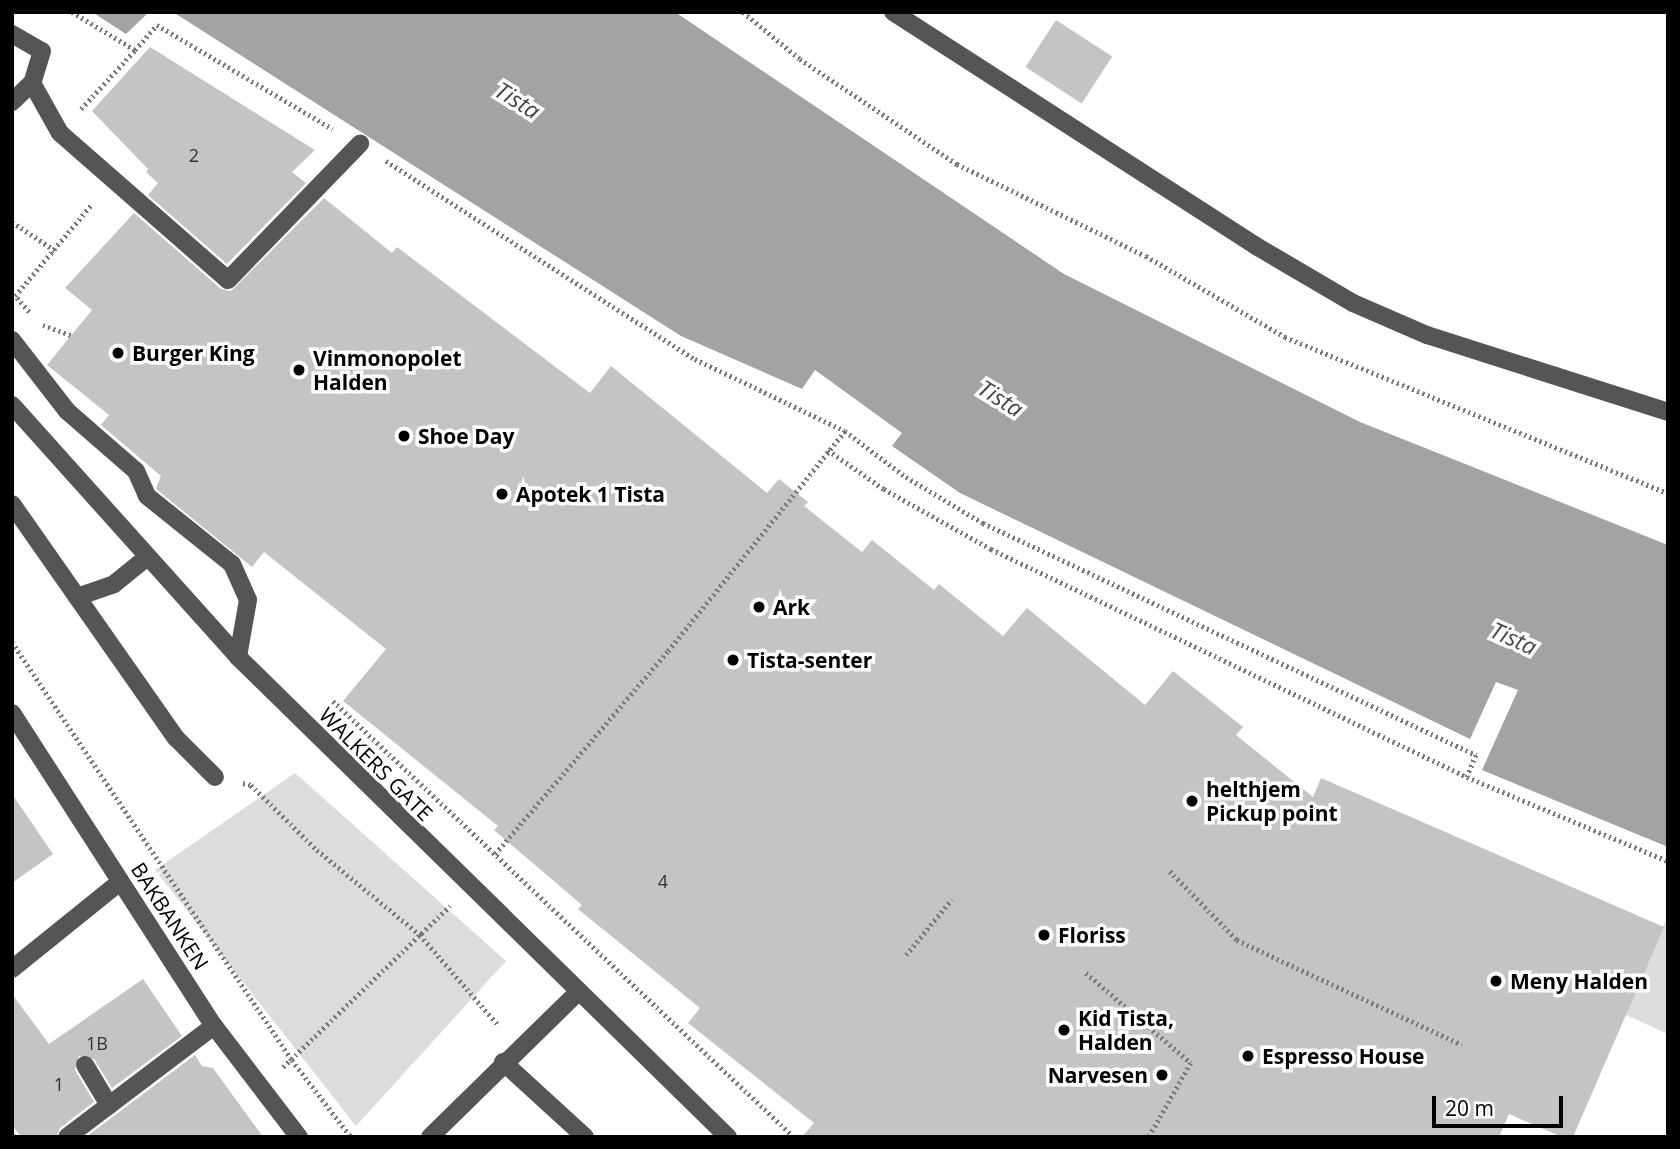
<!DOCTYPE html>
<html>
<head>
<meta charset="utf-8">
<style>
	body { margin:0 }
	#map { position:relative; width:1680px; height:1149px; overflow:hidden; background:#fff; font-family:"Open Sans",sans-serif }
	div>[style] { position:absolute }
	[style*='--x'] { left:calc(var(--x)*1px); top:calc(var(--y)*1px); width:calc(var(--w)*1px); rotate:calc(var(--a)*1deg) }
	.green>* { inset:0; background:#dcdcdc }
	.water>* { inset:0; background:#a3a3a3 }
	.building>* { inset:0; background:#c4c4c4; transform-origin:0 0 }
	.path>* { height:4.5px; margin-top:-2.25px; transform-origin:0; background:repeating-linear-gradient(90deg,#777 0 2px,transparent 0 5.5px) }
	.minor>* { height:18px; margin:-9px; padding:0 9px; transform-origin:9px; border-radius:9px; background:#555 }
	.dots>* { width:19px; height:19px; translate:-50% -50%; box-sizing:border-box; border:4px solid #fff; border-radius:50% }
	span { translate:-50% -50%; white-space:nowrap; text-align:center; line-height:1.15; -webkit-text-stroke:7px #fff; paint-order:stroke }
	.number-label { font-size:18px; color:#313131 }
	.number-label span { -webkit-text-stroke-width:0 }
	.poi-label { font-size:21px; color:#000; font-weight:700 }
	.left { translate:0 -50%; text-align:left }
	.right { translate:-100% -50%; text-align:right }
	.street-label { font-size:21px; color:#000 }
	.water-label { font-size:23px; color:#444; font-style:italic }
	.frame { position:absolute; inset:0; border:14px solid #000; pointer-events:none }
	.scale { position:absolute; left:1432px; top:1096px; width:131px; height:32px; box-sizing:border-box; border:4px solid #000; border-top:0; padding-left:9px; font-size:21px; line-height:24px; white-space:nowrap; color:#000; -webkit-text-stroke:5px #fff; paint-order:stroke }
</style>
</head>
<body>
<div id="map">
	<div class="green">
		<i style="clip-path:polygon(295px 773px,506px 961px,356px 1126px,155px 870px)"></i>
		<i style="clip-path:polygon(1668px 915px,1668px 1034px,1624px 1014px)"></i>
	</div>
	<div class="water">
		<i style="clip-path:polygon(92px 12px,149px 12px,126px 34px)"></i>
		<i style="clip-path:polygon(173px 12px,675px 12px,1064px 274px,1360px 422px,1668px 545px,1668px 847px,1482px 770px,1518px 690px,1496px 682px,1470px 739px,960px 493px,892px 446px,902px 433px,815px 370px,802px 389px,681px 336px)"></i>
	</div>
	<div class="building">
		<i style="left:1056px;top:20px;width:67px;height:56px;rotate:33deg"></i>
		<i style="clip-path:polygon(150px 47px,315px 150px,292px 172px,306px 183px,227px 264px,148px 195px,158px 183px,146px 172px,148px 169px,92px 111px)"></i>
		<i style="clip-path:polygon(324px 198px,392px 253px,397px 247px,590px 393px,611px 366px,767px 493px,779px 479px,808px 502px,804px 506px,862px 552px,872px 540px,934px 590px,939px 584px,1003px 636px,1027px 608px,1145px 705px,1173px 671px,1243px 727px,1236px 735px,1313px 797px,1321px 778px,1664px 927px,1573px 1137px,1562px 1137px,1509px 1114px,1499px 1137px,802px 1137px,814px 1123px,688px 1023px,700px 1008px,578px 909px,582px 905px,494px 830px,498px 826px,343px 701px,386px 649px,264px 552px,252px 567px,156px 489px,161px 476px,101px 425px,109px 415px,47px 365px,92px 310px,65px 288px,134px 213px,221px 289px,231px 291px)"></i>
		<i style="clip-path:polygon(12px 794px,53px 854px,12px 883px)"></i>
		<i style="clip-path:polygon(143px 979px,182px 1036px,112px 1088px,94px 1059px,79px 1056px,75px 1070px,94px 1102px,60px 1128px,56px 1137px,21px 1137px,12px 1125px,12px 994px,49px 1044px)"></i>
		<i style="clip-path:polygon(195px 1055px,202px 1066px,213px 1068px,263px 1137px,86px 1137px)"></i>
	</div>
	<div class="path">
		<i style="--x:72;--y:12;--w:74;--a:31.1"></i>
		<i style="--x:135;--y:50;--w:33;--a:-49"></i>
		<i style="--x:157;--y:25;--w:204;--a:30.6"></i>
		<i style="--x:743;--y:12;--w:74;--a:39.5"></i>
		<i style="--x:800;--y:59;--w:189;--a:33.8"></i>
		<i style="--x:957;--y:164;--w:210;--a:26"></i>
		<i style="--x:1146;--y:256;--w:161;--a:30.2"></i>
		<i style="--x:1285;--y:337;--w:414;--a:22.2"></i>
		<i style="--x:81;--y:109;--w:80;--a:-47.5"></i>
		<i style="--x:386;--y:161;--w:367;--a:32.7"></i>
		<i style="--x:695;--y:359;--w:166;--a:25.6"></i>
		<i style="--x:845;--y:431;--w:76;--a:37"></i>
		<i style="--x:906;--y:477;--w:90;--a:30.9"></i>
		<i style="--x:983;--y:523;--w:545;--a:25.2"></i>
		<i style="--x:1476;--y:755;--w:24;--a:112"></i>
		<i style="--x:1467;--y:777;--w:218;--a:22.7"></i>
		<i style="--x:12;--y:222;--w:53;--a:33.4"></i>
		<i style="--x:29;--y:312;--w:21;--a:-131"></i>
		<i style="--x:15;--y:296;--w:120;--a:-50.1"></i>
		<i style="--x:43;--y:325;--w:30;--a:20"></i>
		<i style="--x:828;--y:450;--w:68;--a:34.9"></i>
		<i style="--x:884;--y:489;--w:123;--a:29.3"></i>
		<i style="--x:991;--y:549;--w:528;--a:25.59"></i>
		<i style="--x:12;--y:642;--w:503;--a:56.18"></i>
		<i style="--x:292;--y:1060;--w:97;--a:52.5"></i>
		<i style="--x:333;--y:701;--w:635;--a:43.4"></i>
		<i style="--x:243;--y:783;--w:8;--a:14"></i>
		<i style="--x:251;--y:785;--w:93;--a:44.6"></i>
		<i style="--x:317;--y:850;--w:134;--a:39.5"></i>
		<i style="--x:420;--y:935;--w:121;--a:49"></i>
		<i style="--x:495;--y:854;--w:267;--a:-49.6"></i>
		<i style="--x:668;--y:651;--w:282;--a:-51.2"></i>
		<i style="--x:1170;--y:871;--w:96;--a:45.8"></i>
		<i style="--x:1237;--y:940;--w:248;--a:25"></i>
		<i style="--x:906;--y:955;--w:72;--a:-50.6"></i>
		<i style="--x:1086;--y:973;--w:138;--a:40.6"></i>
		<i style="--x:1191;--y:1063;--w:85;--a:119.6"></i>
		<i style="--x:283;--y:1067;--w:232;--a:-44"></i>
		<i style="--x:12;--y:1135;--w:3;--a:45"></i>
	</div>
	<div class="minor">
		<i style="--x:893;--y:12;--w:432;--a:32.8"></i>
		<i style="--x:1256;--y:246;--w:113;--a:30.4"></i>
		<i style="--x:1353;--y:303;--w:81;--a:23.4"></i>
		<i style="--x:1427;--y:335;--w:253;--a:17.7"></i>
		<i style="--x:12;--y:34;--w:34;--a:30"></i>
		<i style="--x:42;--y:51;--w:34;--a:107"></i>
		<i style="--x:32;--y:83;--w:57;--a:60.8"></i>
		<i style="--x:60;--y:133;--w:223;--a:41.2"></i>
		<i style="--x:228;--y:280;--w:190;--a:-45.9"></i>
		<i style="--x:12;--y:102;--w:28;--a:-44"></i>
		<i style="--x:12;--y:340;--w:90;--a:52.2"></i>
		<i style="--x:67;--y:411;--w:91;--a:41"></i>
		<i style="--x:136;--y:471;--w:27;--a:66"></i>
		<i style="--x:147;--y:496;--w:109;--a:38.7"></i>
		<i style="--x:232;--y:564;--w:39;--a:66"></i>
		<i style="--x:248;--y:600;--w:58;--a:100"></i>
		<i style="--x:12;--y:405;--w:338;--a:48.1"></i>
		<i style="--x:238;--y:657;--w:686;--a:44.41"></i>
		<i style="--x:12;--y:504;--w:286;--a:55"></i>
		<i style="--x:176;--y:738;--w:55;--a:45"></i>
		<i style="--x:77;--y:597;--w:39;--a:-19"></i>
		<i style="--x:114;--y:584;--w:41;--a:-39.1"></i>
		<i style="--x:12;--y:713;--w:373;--a:57.2"></i>
		<i style="--x:214;--y:1026;--w:140;--a:52.6"></i>
		<i style="--x:12;--y:969;--w:139;--a:-38.9"></i>
		<i style="--x:503;--y:1062;--w:111;--a:42.4"></i>
		<i style="--x:85;--y:1065;--w:47;--a:59"></i>
		<i style="--x:67;--y:1137;--w:184;--a:-37.1"></i>
		<i style="--x:430;--y:1137;--w:206;--a:-44.4"></i>
	</div>
	<div class="dots">
		<i style="left:118px;top:353px;background:#000"></i>
		<i style="left:299px;top:370px;background:#000"></i>
		<i style="left:404px;top:436px;background:#000"></i>
		<i style="left:502px;top:494px;background:#000"></i>
		<i style="left:759px;top:607px;background:#000"></i>
		<i style="left:733px;top:660px;background:#000"></i>
		<i style="left:1192px;top:801px;background:#000"></i>
		<i style="left:1044px;top:935px;background:#000"></i>
		<i style="left:1496px;top:981px;background:#000"></i>
		<i style="left:1064px;top:1030px;background:#000"></i>
		<i style="left:1248px;top:1056px;background:#000"></i>
		<i style="left:1162px;top:1075px;background:#000"></i>
	</div>
	<div class="number-label">
		<span style="left:194px;top:155px">2</span>
		<span style="left:663px;top:881px">4</span>
		<span style="left:97px;top:1043px">1B</span>
		<span style="left:59px;top:1084px">1</span>
	</div>
	<div class="poi-label">
		<span class="left" style="left:132px;top:353px">Burger King</span>
		<span class="left" style="left:313px;top:370px">Vinmonopolet<br>Halden</span>
		<span class="left" style="left:418px;top:436px">Shoe Day</span>
		<span class="left" style="left:516px;top:494px">Apotek 1 Tista</span>
		<span class="left" style="left:773px;top:607px">Ark</span>
		<span class="left" style="left:747px;top:660px">Tista-senter</span>
		<span class="left" style="left:1206px;top:801px">helthjem<br>Pickup point</span>
		<span class="left" style="left:1058px;top:935px">Floriss</span>
		<span class="left" style="left:1510px;top:981px">Meny Halden</span>
		<span class="left" style="left:1078px;top:1030px">Kid Tista,<br>Halden</span>
		<span class="left" style="left:1262px;top:1056px">Espresso House</span>
		<span class="right" style="left:1148px;top:1075px">Narvesen</span>
	</div>
	<div class="street-label">
		<span style="left:376px;top:764px;rotate:45deg">WALKERS GATE</span>
		<span style="left:170px;top:916px;rotate:57deg">BAKBANKEN</span>
	</div>
	<div class="water-label">
		<span style="left:518px;top:100px;rotate:32deg">Tista</span>
		<span style="left:1001px;top:398px;rotate:32deg">Tista</span>
		<span style="left:1514px;top:638px;rotate:24deg">Tista</span>
	</div>
	<div class="frame"></div>
	<div class="scale">20 m</div>
</div>
</body>
</html>
